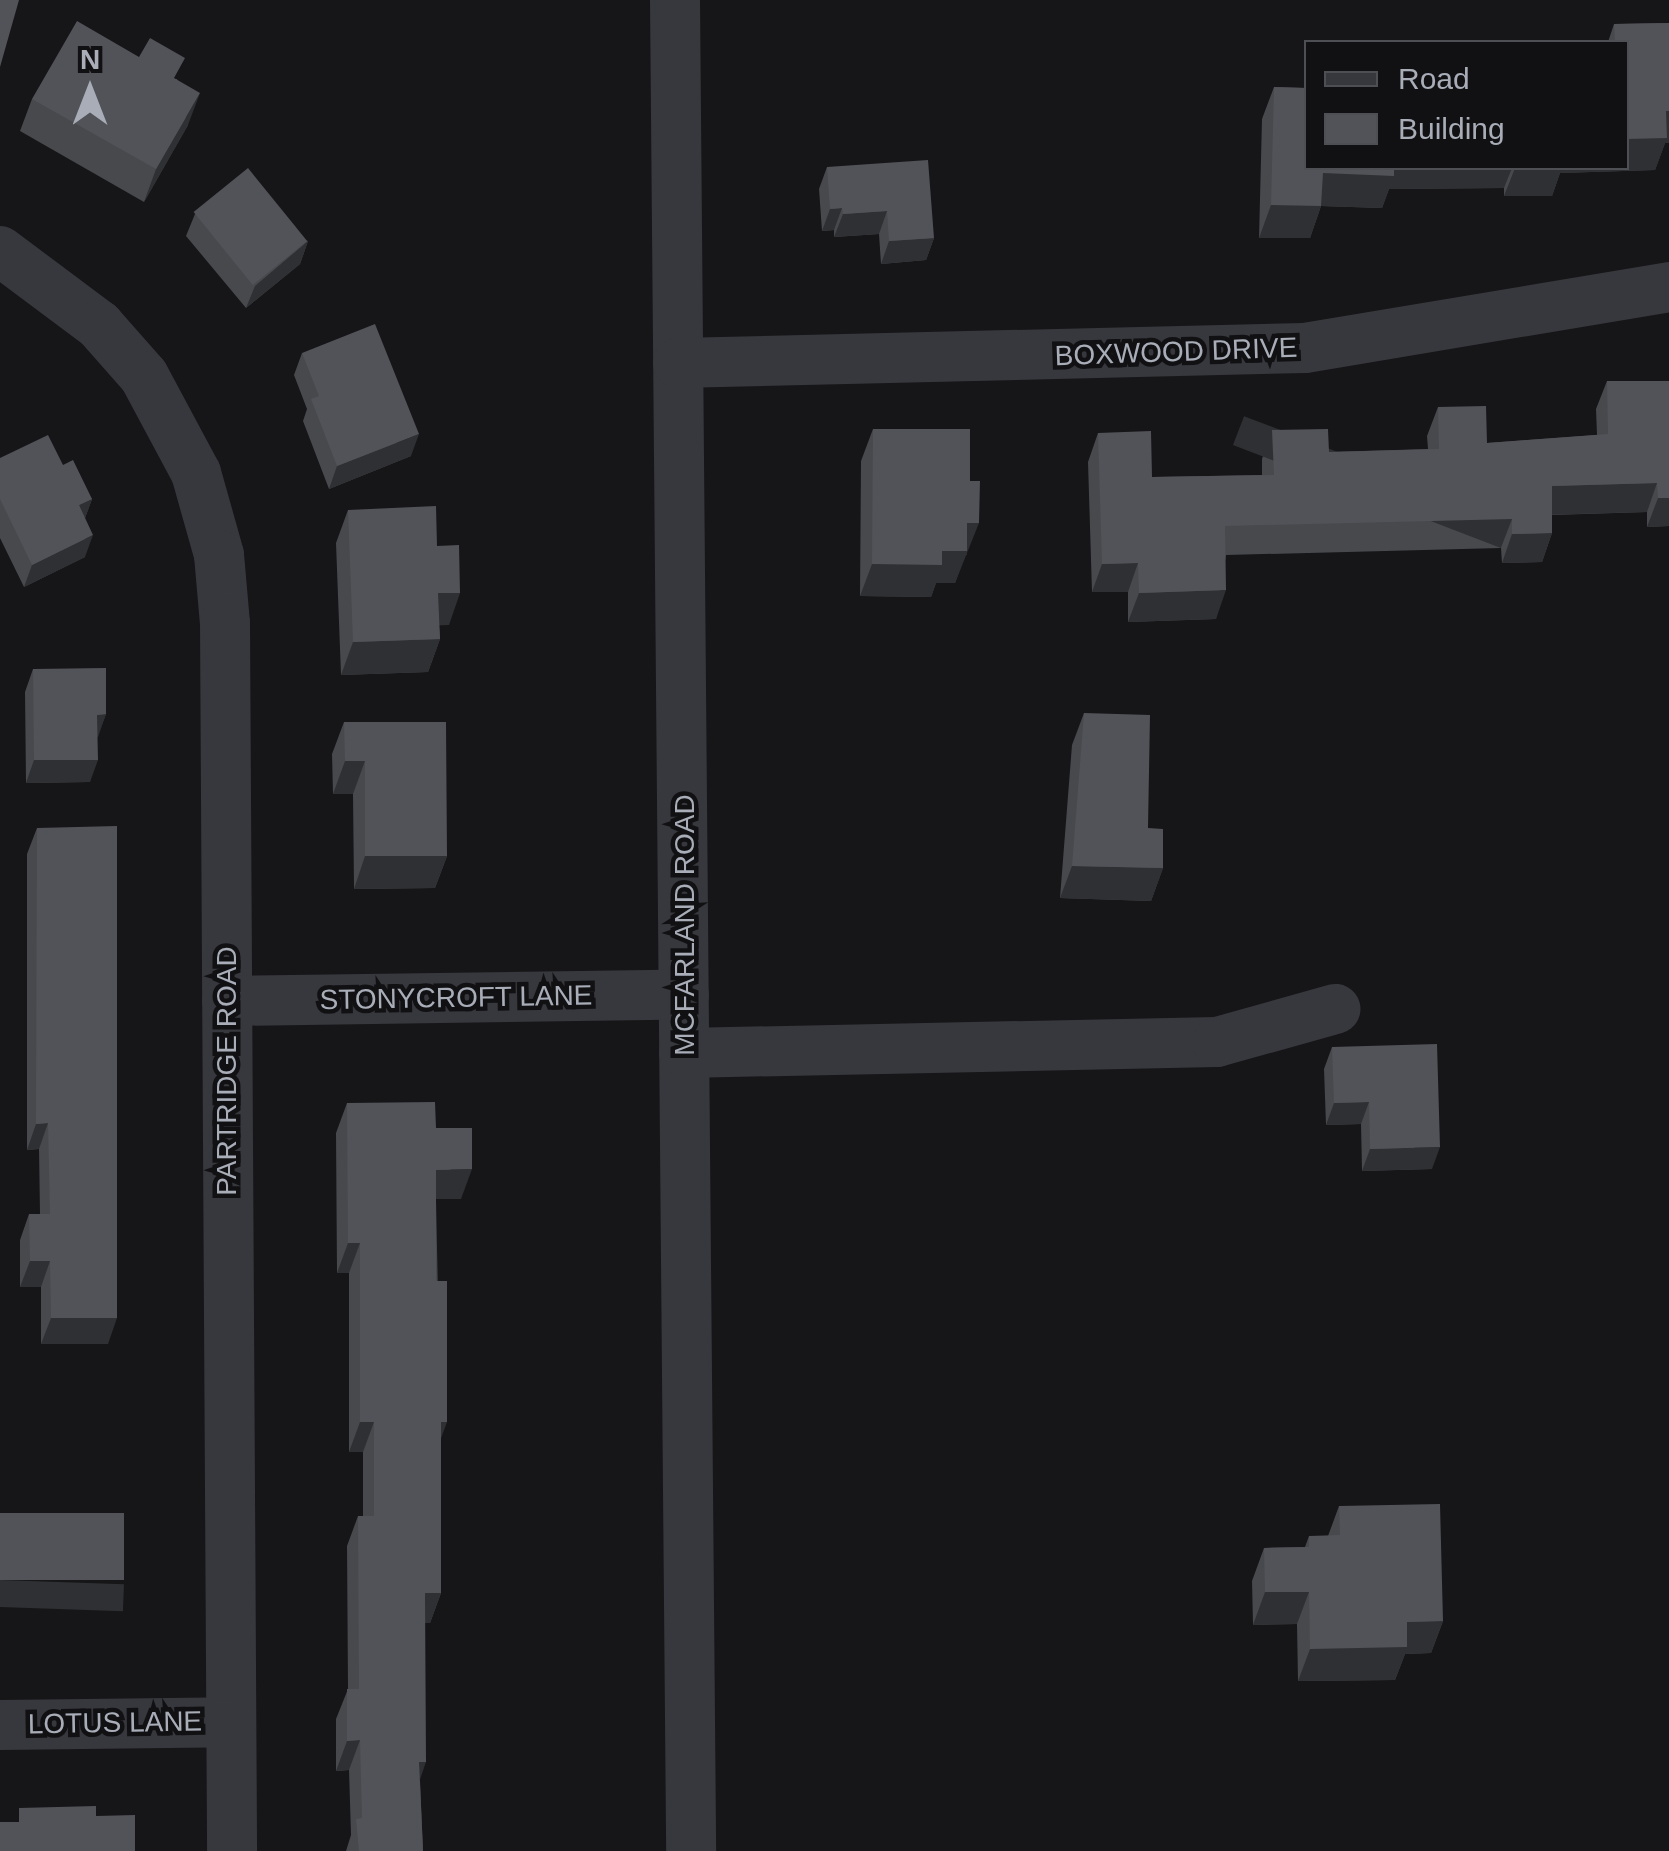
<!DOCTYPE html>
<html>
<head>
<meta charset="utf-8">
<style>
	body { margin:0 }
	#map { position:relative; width:1669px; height:1851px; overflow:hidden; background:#161618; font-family:Helvetica,sans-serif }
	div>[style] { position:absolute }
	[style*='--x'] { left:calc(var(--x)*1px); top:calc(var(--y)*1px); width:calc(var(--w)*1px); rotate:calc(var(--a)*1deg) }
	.minor>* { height:50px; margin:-25px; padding:0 25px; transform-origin:25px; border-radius:25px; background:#37383d }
	.wall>* { inset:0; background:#47494d }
	.shaded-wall>* { inset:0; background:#2f3033; transform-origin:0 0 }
	.building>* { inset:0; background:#525359; transform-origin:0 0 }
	span { translate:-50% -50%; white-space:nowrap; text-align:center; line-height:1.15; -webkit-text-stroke:9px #111113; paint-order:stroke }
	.street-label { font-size:28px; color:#a8adb8 }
	.legend { position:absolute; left:1304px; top:40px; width:325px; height:130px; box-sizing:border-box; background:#111113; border:2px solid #4d4f55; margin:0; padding:12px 18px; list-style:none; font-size:30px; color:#a8adb8 }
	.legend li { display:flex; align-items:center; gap:20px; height:50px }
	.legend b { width:50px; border:2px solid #4d4f55 }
	.north { position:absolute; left:40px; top:40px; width:100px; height:100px; -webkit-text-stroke:8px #111113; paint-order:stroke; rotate:0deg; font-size:28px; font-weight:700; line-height:40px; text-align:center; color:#a8adb8 }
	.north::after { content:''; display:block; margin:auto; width:35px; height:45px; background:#a8adb8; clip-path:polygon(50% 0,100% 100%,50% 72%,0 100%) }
</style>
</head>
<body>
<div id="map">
	<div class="minor">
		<i style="--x:675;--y:0;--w:1851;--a:89.5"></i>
		<i style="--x:0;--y:251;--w:124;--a:36.8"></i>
		<i style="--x:99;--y:325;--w:68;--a:48.6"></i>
		<i style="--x:144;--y:376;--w:110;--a:61.8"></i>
		<i style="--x:196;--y:473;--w:85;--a:74.3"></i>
		<i style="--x:219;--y:555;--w:68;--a:85"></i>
		<i style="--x:225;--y:623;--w:1228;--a:89.67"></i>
		<i style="--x:678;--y:363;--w:627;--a:-1.37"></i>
		<i style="--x:1305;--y:348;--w:369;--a:-9.5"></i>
		<i style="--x:227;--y:1001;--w:457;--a:-0.8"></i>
		<i style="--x:684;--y:1053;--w:533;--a:-1.18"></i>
		<i style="--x:1217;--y:1042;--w:123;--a:-15.6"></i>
		<i style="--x:0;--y:1725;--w:231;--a:-0.7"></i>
	</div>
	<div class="wall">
		<i style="clip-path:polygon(1669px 23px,1669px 143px,1665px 143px,1655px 170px,1560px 173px,1552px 196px,1504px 196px,1504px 188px,1389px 189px,1382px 208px,1321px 206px,1310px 238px,1259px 238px,1262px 119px,1274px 87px,1306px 88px,1306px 168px,1626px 168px,1626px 42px,1608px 42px,1614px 24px)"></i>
		<i style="clip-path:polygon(177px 79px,188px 125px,144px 202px,20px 131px,32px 99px)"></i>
		<i style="clip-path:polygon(827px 167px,934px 238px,926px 260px,881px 264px,879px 234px,834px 237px,834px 230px,822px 231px,819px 189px)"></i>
		<i style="clip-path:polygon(195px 214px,308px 241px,300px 264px,246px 308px,186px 236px)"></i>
		<i style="clip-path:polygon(302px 353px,411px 456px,329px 489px,303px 421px,307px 409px,294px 375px)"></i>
		<i style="clip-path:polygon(1607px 381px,1669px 381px,1669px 526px,1647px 527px,1647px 512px,1552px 515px,1552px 533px,1542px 562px,1502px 563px,1501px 548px,1226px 555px,1216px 619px,1128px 622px,1128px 592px,1092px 592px,1088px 462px,1098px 433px,1152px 477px,1262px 475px,1262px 459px,1272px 430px,1329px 452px,1428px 449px,1427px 436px,1438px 407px,1487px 443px,1597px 435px,1596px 409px)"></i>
		<i style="clip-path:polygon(873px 429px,967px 555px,965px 555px,955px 583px,936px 583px,931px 597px,860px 596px,861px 461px)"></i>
		<i style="clip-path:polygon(0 458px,63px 465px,92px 499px,85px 518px,85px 557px,24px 587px,0 538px)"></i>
		<i style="clip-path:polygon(348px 510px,437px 546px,449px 625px,439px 625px,440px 639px,428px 672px,341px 675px,336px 543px)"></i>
		<i style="clip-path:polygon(33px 669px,106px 714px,97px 737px,90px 782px,26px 783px,25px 692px)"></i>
		<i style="clip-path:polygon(1084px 713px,1148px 828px,1163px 868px,1151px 901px,1060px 898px,1072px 745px)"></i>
		<i style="clip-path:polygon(344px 722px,447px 856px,435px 888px,354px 889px,353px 794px,333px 794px,332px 754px)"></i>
		<i style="clip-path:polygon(37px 828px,108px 1344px,41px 1344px,41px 1287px,20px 1287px,20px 1240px,29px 1214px,40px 1214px,39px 1149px,27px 1150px,27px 854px)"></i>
		<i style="clip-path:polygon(1332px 1047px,1432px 1169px,1362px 1171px,1361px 1124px,1326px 1125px,1324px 1069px)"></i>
		<i style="clip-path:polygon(347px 1103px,436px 1128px,461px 1199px,436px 1199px,441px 1439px,441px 1593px,430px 1623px,425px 1623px,420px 1780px,423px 1851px,346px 1851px,351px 1835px,349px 1770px,336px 1771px,336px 1719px,348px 1689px,347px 1546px,358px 1516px,363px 1516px,363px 1452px,349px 1452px,349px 1273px,337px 1273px,336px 1133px)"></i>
		<i style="clip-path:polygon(1339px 1506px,1443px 1621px,1431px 1653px,1405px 1654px,1395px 1680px,1298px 1681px,1297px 1624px,1253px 1625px,1252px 1581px,1264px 1548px,1305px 1547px,1309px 1536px,1328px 1536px)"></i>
	</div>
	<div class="shaded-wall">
		<i style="clip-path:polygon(200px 93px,188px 125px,144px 202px,156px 169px)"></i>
		<i style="clip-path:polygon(1666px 111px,1669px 111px,1669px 143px,1665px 143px,1655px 170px,1560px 173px,1552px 196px,1504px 196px,1515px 168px,1626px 168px,1626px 139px)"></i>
		<i style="clip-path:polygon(1390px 168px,1512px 168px,1504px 188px,1389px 189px,1382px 208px,1321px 206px,1310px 238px,1259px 238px,1271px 205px,1323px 173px)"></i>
		<i style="clip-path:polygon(842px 208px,834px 230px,822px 231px,830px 209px)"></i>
		<i style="clip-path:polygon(887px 211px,879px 234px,834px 237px,843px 214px)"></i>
		<i style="clip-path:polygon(934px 238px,926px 260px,881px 264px,889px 241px)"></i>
		<i style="clip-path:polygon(308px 241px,300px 264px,246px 308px,255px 286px)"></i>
		<i style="clip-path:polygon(419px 434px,411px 456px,329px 489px,337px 466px)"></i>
		<i style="clip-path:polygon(1657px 483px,1647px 512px,1541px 515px,1552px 486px)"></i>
		<i style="clip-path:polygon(1658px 498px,1669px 498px,1669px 526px,1647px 527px)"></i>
		<i style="clip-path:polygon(92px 499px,84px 521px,79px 505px)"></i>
		<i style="left:1512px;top:519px;width:31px;height:287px;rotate:111deg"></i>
		<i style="clip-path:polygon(967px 523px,979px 523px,955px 583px,936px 583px,931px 597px,860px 596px,872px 564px,942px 551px)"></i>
		<i style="clip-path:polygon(1552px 533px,1542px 562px,1502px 563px,1512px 534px)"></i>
		<i style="clip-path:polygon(93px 535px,85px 557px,24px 587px,32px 565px)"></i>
		<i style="clip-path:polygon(1138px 563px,1128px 592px,1092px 592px,1102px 564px)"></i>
		<i style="clip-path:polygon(1226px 590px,1216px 619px,1128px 622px,1139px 593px)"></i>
		<i style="clip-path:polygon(438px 593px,460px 593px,449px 625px,426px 626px)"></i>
		<i style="clip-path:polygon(440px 639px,428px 672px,341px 675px,353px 642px)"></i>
		<i style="clip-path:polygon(106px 714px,98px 737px,89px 737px,97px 715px)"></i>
		<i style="clip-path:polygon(34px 760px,98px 760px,90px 782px,26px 783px)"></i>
		<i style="clip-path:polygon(345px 761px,365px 761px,353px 794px,333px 794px)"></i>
		<i style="clip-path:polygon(365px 856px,447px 856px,435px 888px,354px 889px)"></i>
		<i style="clip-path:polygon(1072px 866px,1163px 868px,1151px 901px,1060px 898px)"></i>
		<i style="clip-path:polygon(1369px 1102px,1361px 1124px,1326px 1125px,1334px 1103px)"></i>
		<i style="clip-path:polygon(48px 1123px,39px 1149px,27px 1150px,36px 1124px)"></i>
		<i style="clip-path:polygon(1440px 1147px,1432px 1169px,1362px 1171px,1370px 1149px)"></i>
		<i style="clip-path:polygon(472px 1169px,461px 1199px,425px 1199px,436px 1170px)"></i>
		<i style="clip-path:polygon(348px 1243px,360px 1243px,349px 1273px,337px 1273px)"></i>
		<i style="clip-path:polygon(30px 1261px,50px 1261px,41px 1287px,20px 1287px)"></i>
		<i style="clip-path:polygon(51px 1318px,117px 1318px,108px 1344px,41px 1344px)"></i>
		<i style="clip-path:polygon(360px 1422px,374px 1422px,363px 1452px,349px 1452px)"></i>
		<i style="clip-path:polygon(441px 1422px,447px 1422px,436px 1452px)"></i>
		<i style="left:0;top:1580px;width:124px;height:27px;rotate:2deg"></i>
		<i style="clip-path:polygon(1265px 1592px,1309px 1592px,1297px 1624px,1253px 1625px)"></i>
		<i style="clip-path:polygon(425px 1593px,441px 1593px,430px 1623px,414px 1623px)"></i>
		<i style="clip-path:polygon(1443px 1621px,1431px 1653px,1405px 1654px,1395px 1680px,1298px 1681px,1310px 1649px,1407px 1622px)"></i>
		<i style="clip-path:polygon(360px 1740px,349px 1770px,336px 1771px,347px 1741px)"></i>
		<i style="clip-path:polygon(419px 1762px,426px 1762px,416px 1791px)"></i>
	</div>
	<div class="building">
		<i style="clip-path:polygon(0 0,19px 0,0 67px)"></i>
		<i style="clip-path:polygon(77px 21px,139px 57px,150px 38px,185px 58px,174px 78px,200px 93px,156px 169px,32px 99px)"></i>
		<i style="clip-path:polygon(1669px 23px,1669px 111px,1666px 111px,1667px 138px,1626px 139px,1626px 42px,1615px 42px,1614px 24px)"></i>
		<i style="clip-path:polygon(1274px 87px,1306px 88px,1306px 168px,1394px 168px,1394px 176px,1323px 173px,1321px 206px,1271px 205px)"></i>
		<i style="clip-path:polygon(928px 160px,934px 238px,889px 241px,887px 211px,843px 214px,842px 208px,830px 209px,827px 167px)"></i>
		<i style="left:248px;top:168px;width:94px;height:70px;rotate:51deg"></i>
		<i style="clip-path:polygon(375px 324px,419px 434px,337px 466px,311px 399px,319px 396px,302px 353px)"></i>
		<i style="clip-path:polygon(1607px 381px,1669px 381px,1669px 498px,1658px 498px,1657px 483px,1552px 486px,1552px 533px,1512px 534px,1512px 519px,1225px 526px,1226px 590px,1139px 593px,1138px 563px,1102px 564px,1098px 433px,1151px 431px,1152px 477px,1274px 475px,1272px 430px,1328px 429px,1329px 452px,1439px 449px,1438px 407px,1486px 406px,1487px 443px,1608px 434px)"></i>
		<i style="clip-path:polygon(873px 429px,970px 429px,970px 481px,980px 481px,979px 523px,967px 523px,967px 551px,942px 551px,942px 565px,872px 564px)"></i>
		<i style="clip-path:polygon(48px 435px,63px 465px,73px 460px,92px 499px,79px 505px,93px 535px,32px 565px,0 499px,0 458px)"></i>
		<i style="clip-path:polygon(436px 506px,437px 546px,459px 545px,460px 593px,438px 593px,440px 639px,353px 642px,348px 510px)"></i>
		<i style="clip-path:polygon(106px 668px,106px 714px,97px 715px,98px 760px,34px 760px,33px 669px)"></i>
		<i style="clip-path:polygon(1084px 713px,1150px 715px,1148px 828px,1163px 829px,1163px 868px,1072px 866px)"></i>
		<i style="clip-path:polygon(344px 722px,446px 722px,447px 856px,365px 856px,365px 761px,345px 761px)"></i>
		<i style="clip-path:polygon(117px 826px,117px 1318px,51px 1318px,50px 1261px,30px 1261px,29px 1214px,50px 1214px,48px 1123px,36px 1124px,37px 828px)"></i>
		<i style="clip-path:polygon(1437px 1044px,1440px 1147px,1370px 1149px,1369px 1102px,1334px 1103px,1332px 1047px)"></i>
		<i style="clip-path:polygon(435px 1102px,436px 1128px,472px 1128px,472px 1169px,436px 1170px,436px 1281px,447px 1281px,447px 1422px,441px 1422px,441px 1593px,425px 1593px,426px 1762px,419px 1762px,423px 1851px,359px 1851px,356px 1819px,362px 1818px,360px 1740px,347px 1741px,347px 1689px,359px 1689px,358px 1516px,374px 1516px,374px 1422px,360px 1422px,360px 1243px,348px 1243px,347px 1103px)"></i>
		<i style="clip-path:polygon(1440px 1504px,1443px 1621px,1407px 1622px,1407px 1647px,1310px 1649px,1309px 1592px,1265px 1592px,1264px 1548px,1309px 1547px,1309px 1536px,1340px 1535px,1339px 1506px)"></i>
		<i style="left:0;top:1513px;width:124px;height:67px"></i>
		<i style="clip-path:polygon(96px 1806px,96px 1816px,135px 1815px,135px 1851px,0 1851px,0 1822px,19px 1822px,19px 1808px)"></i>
	</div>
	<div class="street-label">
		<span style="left:1176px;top:352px;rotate:-2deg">BOXWOOD DRIVE</span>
		<span style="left:685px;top:925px;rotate:-90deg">MCFARLAND ROAD</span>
		<span style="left:456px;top:998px;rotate:-1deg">STONYCROFT LANE</span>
		<span style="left:227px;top:1071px;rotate:-90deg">PARTRIDGE ROAD</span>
		<span style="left:115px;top:1723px;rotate:-1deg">LOTUS LANE</span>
	</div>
	<ul class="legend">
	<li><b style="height:12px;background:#37383d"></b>Road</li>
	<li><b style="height:28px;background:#525359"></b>Building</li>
	</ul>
	<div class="north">N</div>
</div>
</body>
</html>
